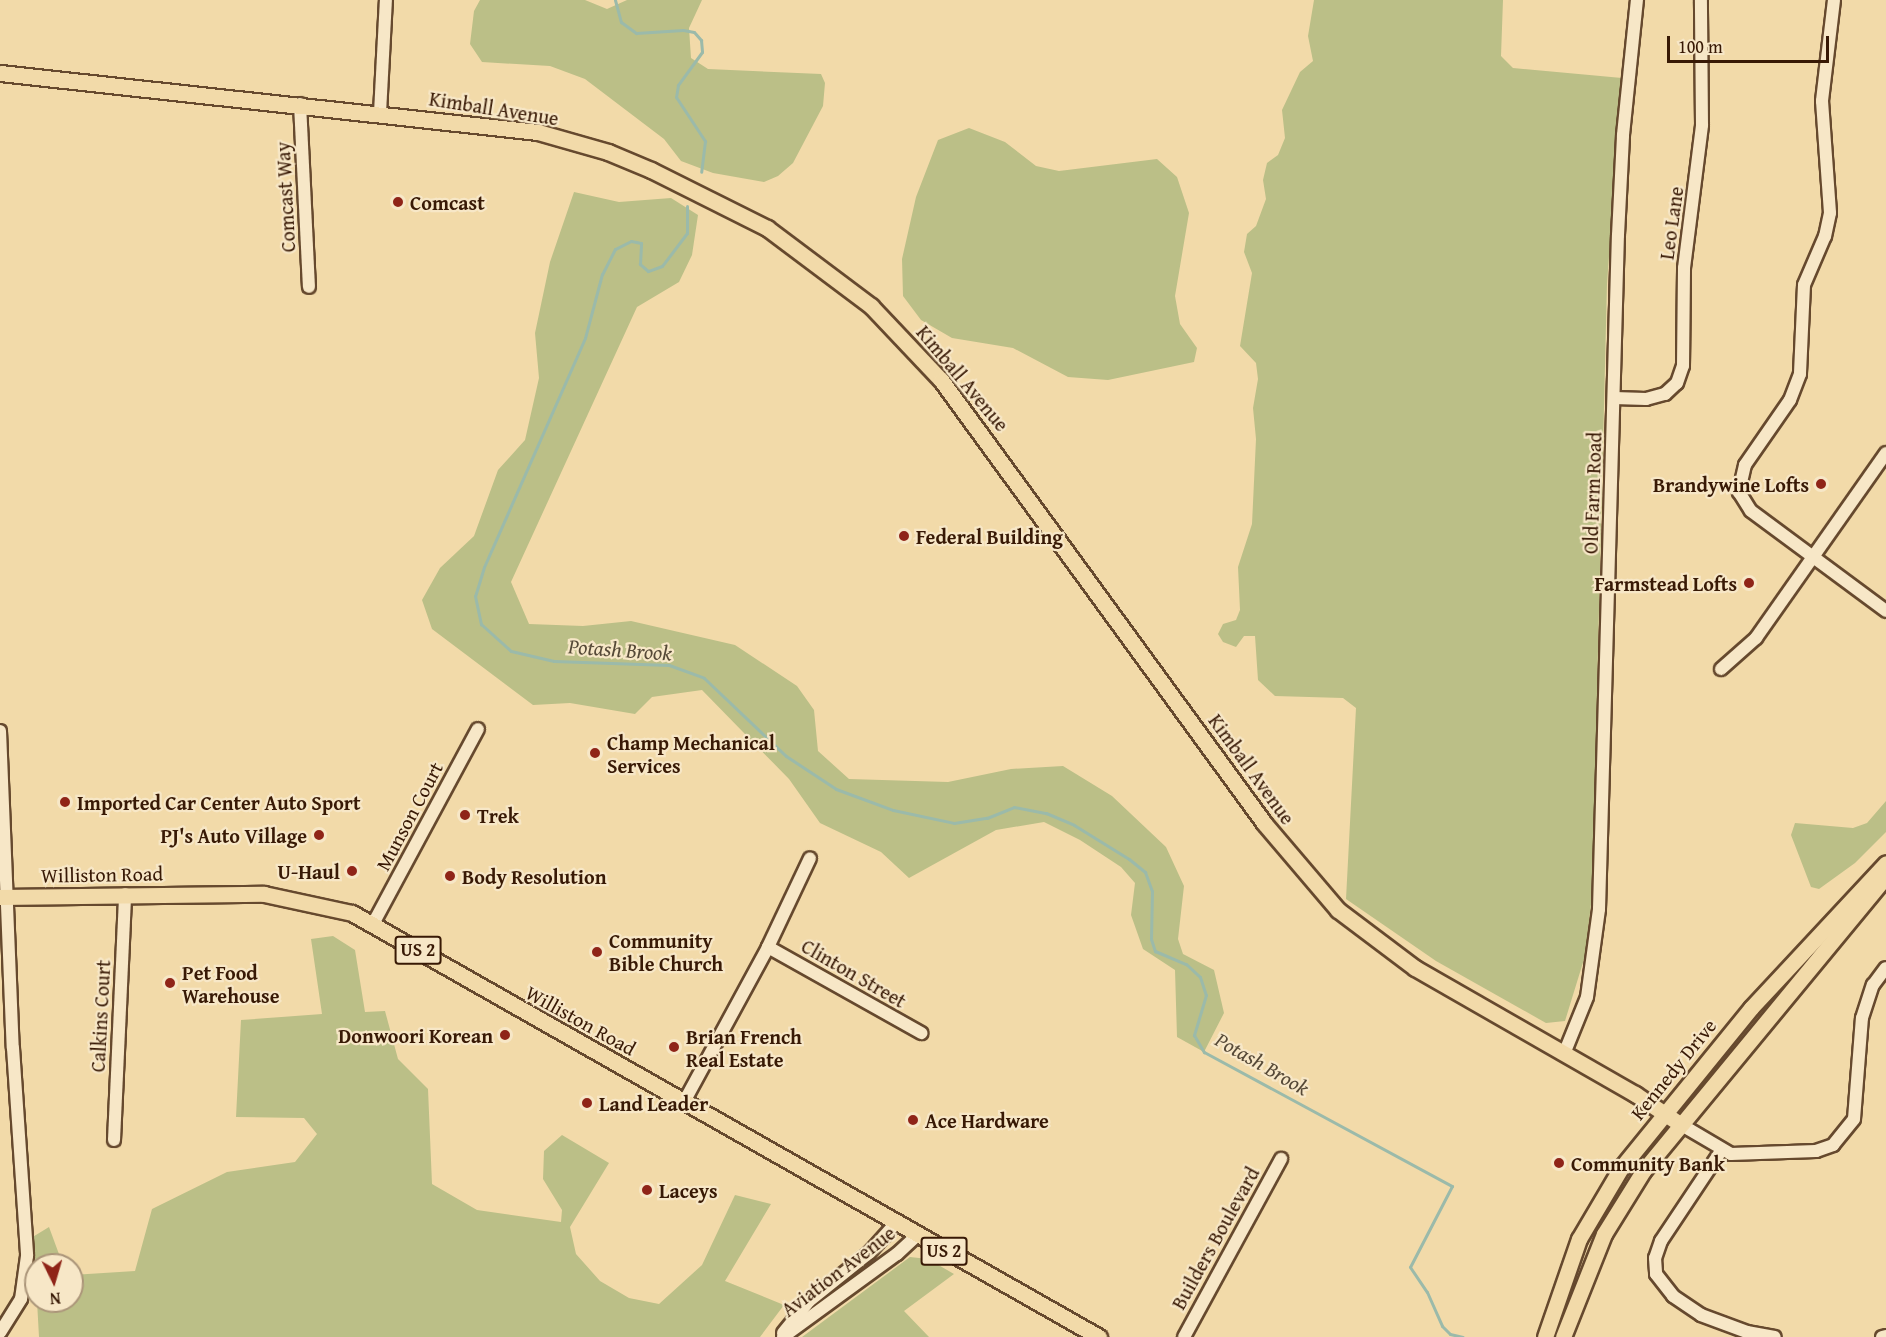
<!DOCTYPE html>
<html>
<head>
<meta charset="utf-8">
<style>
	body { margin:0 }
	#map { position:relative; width:1886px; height:1337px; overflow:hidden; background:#f2daa9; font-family:"Gentium Book Plus",serif }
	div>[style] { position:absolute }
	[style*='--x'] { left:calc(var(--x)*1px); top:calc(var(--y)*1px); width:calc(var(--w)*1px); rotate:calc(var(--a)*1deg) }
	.green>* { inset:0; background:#bbbf87 }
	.stream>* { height:3px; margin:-1.5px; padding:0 1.5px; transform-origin:1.5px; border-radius:1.5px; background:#9bbaaa }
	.roads { filter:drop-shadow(2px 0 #66492e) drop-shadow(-2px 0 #66492e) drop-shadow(0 2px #66492e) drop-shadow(0 -2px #66492e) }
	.minor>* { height:12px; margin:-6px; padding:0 6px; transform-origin:6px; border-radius:6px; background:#f7e7c7 }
	.major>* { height:15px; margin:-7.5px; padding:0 7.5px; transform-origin:7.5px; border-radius:7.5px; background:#f2daa9 }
	.dots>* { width:16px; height:16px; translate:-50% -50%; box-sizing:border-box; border:3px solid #f7e7c7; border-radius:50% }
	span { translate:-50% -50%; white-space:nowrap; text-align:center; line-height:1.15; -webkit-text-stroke:4.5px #f7e7c7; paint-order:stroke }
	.shield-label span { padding:2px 4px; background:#f7e7c7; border:2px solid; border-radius:4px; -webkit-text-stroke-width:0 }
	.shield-label { font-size:18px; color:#381905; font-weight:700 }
	.street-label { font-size:20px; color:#381905 }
	.poi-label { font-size:20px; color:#381905; font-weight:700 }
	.left { translate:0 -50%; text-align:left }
	.right { translate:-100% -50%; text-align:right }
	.water-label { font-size:21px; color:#564937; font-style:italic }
	.north { position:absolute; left:24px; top:1253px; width:60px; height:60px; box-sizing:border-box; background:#f7e7c7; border:2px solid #ab9579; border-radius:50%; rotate:175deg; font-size:16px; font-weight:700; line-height:24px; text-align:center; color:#381905 }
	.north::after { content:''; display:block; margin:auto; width:21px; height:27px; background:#8f2418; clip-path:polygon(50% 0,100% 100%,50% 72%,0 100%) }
	.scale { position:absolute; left:1667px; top:36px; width:162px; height:27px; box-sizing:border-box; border:3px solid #381905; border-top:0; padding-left:8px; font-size:18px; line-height:21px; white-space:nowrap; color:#381905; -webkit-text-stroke:4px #f7e7c7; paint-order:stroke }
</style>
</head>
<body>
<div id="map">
	<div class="green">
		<i style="clip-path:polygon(480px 0,585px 0,607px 9px,627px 0,702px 0,689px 28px,691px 58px,708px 69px,821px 74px,825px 83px,823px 106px,793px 163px,778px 176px,764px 182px,713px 173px,681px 161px,664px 139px,585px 79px,550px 66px,482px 62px,470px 44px,474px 11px)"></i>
		<i style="clip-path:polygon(1314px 0,1503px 0,1501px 56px,1513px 68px,1622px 78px,1607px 284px,1592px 896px,1585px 956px,1565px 1021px,1546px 1023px,1436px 961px,1346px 899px,1356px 708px,1343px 698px,1275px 696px,1258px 680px,1255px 636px,1244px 636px,1236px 647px,1223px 642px,1218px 634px,1223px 624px,1236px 620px,1240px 610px,1238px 567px,1252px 524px,1256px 439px,1253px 408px,1258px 379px,1256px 363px,1240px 346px,1252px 273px,1244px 252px,1247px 234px,1256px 226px,1266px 199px,1263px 180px,1267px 163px,1278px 155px,1285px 138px,1282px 110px,1300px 72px,1313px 61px,1308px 36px)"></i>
		<i style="clip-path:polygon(969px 128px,1005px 142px,1036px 166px,1059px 171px,1157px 159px,1177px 177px,1189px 213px,1175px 296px,1180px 324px,1197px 348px,1194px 362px,1108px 380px,1068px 377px,1013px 348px,952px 338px,921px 320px,903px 296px,902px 259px,916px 197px,938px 140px)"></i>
		<i style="clip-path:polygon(574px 192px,619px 202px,671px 198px,698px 215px,692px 255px,679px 282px,637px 307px,511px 582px,529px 624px,583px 626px,631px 621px,735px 645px,797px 686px,814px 710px,818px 751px,849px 779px,948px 782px,1011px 769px,1063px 766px,1112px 796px,1166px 847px,1184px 886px,1178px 939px,1183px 954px,1214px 970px,1224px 1013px,1204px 1052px,1177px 1037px,1175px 970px,1143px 949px,1131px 915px,1135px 883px,1121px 867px,1080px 840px,1044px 822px,996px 830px,909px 878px,881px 852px,820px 823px,789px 779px,702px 690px,652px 697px,635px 714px,570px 703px,533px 705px,432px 629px,422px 600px,440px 568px,474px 536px,498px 470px,525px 440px,539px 378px,535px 333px,550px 262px)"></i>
		<i style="clip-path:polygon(1886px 801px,1886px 832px,1855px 863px,1819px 889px,1811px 887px,1791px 835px,1795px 823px,1853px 828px,1867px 823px)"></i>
		<i style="clip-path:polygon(333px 936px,355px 950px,365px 1012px,385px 1011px,398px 1059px,428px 1089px,432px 1184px,477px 1210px,561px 1222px,562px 1210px,543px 1179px,544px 1151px,562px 1135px,609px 1163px,570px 1227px,576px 1254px,600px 1281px,629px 1298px,659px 1304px,702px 1265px,735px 1195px,771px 1204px,725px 1281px,784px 1305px,760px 1337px,39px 1337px,37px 1301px,72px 1301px,72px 1275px,135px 1271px,152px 1209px,227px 1172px,295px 1162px,317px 1134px,304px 1118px,236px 1117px,241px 1020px,322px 1014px,311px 939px)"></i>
		<i style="clip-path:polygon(49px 1227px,63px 1265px,36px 1265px,36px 1284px,31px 1238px)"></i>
		<i style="clip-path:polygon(910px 1257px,928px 1259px,954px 1274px,904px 1311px,929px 1337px,802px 1337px)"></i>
	</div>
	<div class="stream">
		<i style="--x:615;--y:0;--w:23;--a:75"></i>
		<i style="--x:621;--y:22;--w:19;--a:36"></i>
		<i style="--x:636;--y:33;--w:47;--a:-3.7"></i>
		<i style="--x:683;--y:30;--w:11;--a:10"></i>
		<i style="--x:694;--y:32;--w:11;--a:49"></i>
		<i style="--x:701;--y:40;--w:12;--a:85"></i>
		<i style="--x:702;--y:52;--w:41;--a:126"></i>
		<i style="--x:678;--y:85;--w:12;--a:99"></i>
		<i style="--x:676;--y:97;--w:53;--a:56.6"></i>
		<i style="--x:705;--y:141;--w:31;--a:97"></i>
		<i style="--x:687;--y:206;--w:27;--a:90"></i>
		<i style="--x:687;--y:233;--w:41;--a:127.1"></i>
		<i style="--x:662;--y:266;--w:15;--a:160"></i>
		<i style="--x:648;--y:271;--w:11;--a:-139"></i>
		<i style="--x:640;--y:264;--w:21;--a:-87"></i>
		<i style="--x:641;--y:243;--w:10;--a:-169"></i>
		<i style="--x:631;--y:241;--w:18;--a:153"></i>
		<i style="--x:615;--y:249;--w:28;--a:117"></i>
		<i style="--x:602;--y:274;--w:66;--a:104.9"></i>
		<i style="--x:585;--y:338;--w:250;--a:113.8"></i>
		<i style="--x:484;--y:567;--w:30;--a:107"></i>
		<i style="--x:475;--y:596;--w:29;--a:78"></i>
		<i style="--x:481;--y:624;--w:40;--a:42"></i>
		<i style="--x:511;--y:651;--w:44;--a:13.1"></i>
		<i style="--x:554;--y:661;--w:115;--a:2"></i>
		<i style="--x:669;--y:665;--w:37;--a:20"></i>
		<i style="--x:704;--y:678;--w:113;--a:43.6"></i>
		<i style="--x:786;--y:756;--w:60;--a:33.4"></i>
		<i style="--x:836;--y:789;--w:61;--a:20.2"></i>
		<i style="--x:893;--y:810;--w:62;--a:12"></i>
		<i style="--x:954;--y:823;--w:33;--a:-9"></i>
		<i style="--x:987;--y:818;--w:29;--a:-22"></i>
		<i style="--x:1014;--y:807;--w:33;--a:11"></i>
		<i style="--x:1046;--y:813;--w:30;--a:23"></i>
		<i style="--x:1074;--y:825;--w:65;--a:31.7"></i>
		<i style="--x:1129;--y:859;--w:21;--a:39"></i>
		<i style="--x:1145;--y:872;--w:20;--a:70"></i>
		<i style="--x:1152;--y:891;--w:48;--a:91.2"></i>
		<i style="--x:1151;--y:939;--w:13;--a:72"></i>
		<i style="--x:1155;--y:951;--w:34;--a:23"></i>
		<i style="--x:1186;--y:964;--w:19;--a:43"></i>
		<i style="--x:1200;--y:977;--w:19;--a:72"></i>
		<i style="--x:1206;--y:995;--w:42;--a:106.7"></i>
		<i style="--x:1194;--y:1035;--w:20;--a:60"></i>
		<i style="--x:1204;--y:1052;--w:282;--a:28.4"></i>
		<i style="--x:1452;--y:1186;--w:91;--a:117.4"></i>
		<i style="--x:1410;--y:1267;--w:30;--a:56"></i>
		<i style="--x:1427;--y:1292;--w:37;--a:66"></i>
		<i style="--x:1442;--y:1326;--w:11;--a:45"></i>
		<i style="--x:1450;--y:1334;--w:13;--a:13"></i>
	</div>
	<div class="roads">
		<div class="minor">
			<i style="--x:1834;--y:0;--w:102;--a:96.8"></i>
			<i style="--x:1822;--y:101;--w:112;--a:85.9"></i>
			<i style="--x:1830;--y:213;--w:24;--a:102"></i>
			<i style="--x:1825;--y:236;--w:53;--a:113.2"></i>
			<i style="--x:1804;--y:285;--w:89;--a:92.6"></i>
			<i style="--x:1800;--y:374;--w:28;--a:111"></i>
			<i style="--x:1790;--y:400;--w:79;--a:124.7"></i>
			<i style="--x:1745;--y:465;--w:28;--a:103"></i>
			<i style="--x:1739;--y:492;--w:22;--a:58"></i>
			<i style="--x:1751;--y:511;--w:168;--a:36.5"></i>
			<i style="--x:300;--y:104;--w:183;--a:87.2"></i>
			<i style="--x:380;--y:113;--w:113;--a:-87"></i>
			<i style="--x:1614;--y:398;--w:32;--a:2"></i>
			<i style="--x:1646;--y:399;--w:20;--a:-15"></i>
			<i style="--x:1665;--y:394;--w:16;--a:-43"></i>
			<i style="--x:1677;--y:383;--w:18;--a:-71"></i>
			<i style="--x:1683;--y:366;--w:98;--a:-89.4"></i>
			<i style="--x:1684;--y:268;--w:144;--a:-82.8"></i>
			<i style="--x:1702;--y:125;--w:125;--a:-90.5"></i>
			<i style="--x:1721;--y:669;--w:47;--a:-41.5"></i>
			<i style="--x:1756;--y:638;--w:226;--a:-54.9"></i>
			<i style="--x:0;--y:731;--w:317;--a:87.7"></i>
			<i style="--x:13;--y:1048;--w:208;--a:86.1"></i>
			<i style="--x:27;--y:1256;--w:43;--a:97.9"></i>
			<i style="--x:21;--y:1299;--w:39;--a:122"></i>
			<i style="--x:374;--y:922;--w:219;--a:-61.7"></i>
			<i style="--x:768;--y:947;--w:176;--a:29.3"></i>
			<i style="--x:1564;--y:1054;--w:61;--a:-68"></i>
			<i style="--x:1587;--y:997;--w:89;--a:-82.2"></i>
			<i style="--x:1599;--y:909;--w:674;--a:-88.39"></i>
			<i style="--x:1618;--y:235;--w:100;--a:-87.1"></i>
			<i style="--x:1623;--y:135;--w:136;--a:-84.1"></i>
			<i style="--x:684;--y:1102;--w:176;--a:-61.5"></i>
			<i style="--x:768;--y:947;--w:98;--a:-64.7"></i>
			<i style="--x:1680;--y:1124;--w:59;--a:30.5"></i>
			<i style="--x:1731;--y:1154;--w:85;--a:-2"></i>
			<i style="--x:1816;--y:1151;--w:18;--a:-19"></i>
			<i style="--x:1833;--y:1145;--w:33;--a:-51"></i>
			<i style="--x:1854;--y:1119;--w:101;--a:-85.5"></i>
			<i style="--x:1862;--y:1018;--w:35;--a:-72"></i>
			<i style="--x:1873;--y:985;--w:21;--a:-53"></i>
			<i style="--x:114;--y:1140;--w:246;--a:-87.4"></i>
			<i style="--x:1721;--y:1151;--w:108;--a:123.7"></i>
			<i style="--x:1661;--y:1241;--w:18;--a:109"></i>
			<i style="--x:1655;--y:1258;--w:16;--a:86"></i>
			<i style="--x:1656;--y:1274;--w:28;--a:52"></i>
			<i style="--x:1673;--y:1296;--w:34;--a:34"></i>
			<i style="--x:1701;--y:1315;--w:49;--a:20.3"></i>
			<i style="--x:1747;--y:1332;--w:28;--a:10"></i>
			<i style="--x:783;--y:1333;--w:41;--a:-50.9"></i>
			<i style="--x:809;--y:1301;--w:77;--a:-38.7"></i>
			<i style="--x:869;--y:1253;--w:39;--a:-48"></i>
			<i style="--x:783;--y:1337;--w:141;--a:-36.1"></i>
			<i style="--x:897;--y:1254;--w:26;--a:-43"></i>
			<i style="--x:1184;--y:1337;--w:203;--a:-61.4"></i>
			<i style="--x:1882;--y:1337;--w:4;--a:-14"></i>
		</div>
		<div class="major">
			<i style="--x:0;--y:73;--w:541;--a:6.26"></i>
			<i style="--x:538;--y:132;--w:73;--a:15.9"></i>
			<i style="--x:608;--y:152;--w:47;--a:22.7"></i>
			<i style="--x:651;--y:170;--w:130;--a:26.6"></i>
			<i style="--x:767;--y:228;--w:130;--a:36.9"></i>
			<i style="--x:871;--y:306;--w:102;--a:46.6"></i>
			<i style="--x:941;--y:380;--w:548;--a:53.9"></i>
			<i style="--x:1264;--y:823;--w:114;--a:49.6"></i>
			<i style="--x:1338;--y:910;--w:96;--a:37"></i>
			<i style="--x:1415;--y:968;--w:254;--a:29.8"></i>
			<i style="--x:1635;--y:1094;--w:54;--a:33.7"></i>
			<i style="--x:0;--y:897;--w:264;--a:-0.7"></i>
			<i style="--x:264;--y:894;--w:90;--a:12.2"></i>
			<i style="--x:352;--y:913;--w:859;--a:29.58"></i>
			<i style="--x:1545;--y:1337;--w:104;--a:-70.9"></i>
			<i style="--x:1579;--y:1239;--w:82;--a:-59.4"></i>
			<i style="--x:1621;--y:1168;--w:206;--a:-50.9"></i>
			<i style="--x:1751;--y:1008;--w:198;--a:-47"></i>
			<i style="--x:1563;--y:1337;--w:111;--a:-68.3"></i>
			<i style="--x:1604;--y:1234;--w:74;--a:-58.2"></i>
			<i style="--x:1643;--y:1171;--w:382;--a:-50.5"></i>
		</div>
	</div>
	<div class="dots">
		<i style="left:398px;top:202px;background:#8f2418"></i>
		<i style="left:1821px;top:484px;background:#8f2418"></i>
		<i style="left:904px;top:536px;background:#8f2418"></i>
		<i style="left:1749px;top:583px;background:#8f2418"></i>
		<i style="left:595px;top:753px;background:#8f2418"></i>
		<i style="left:65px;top:802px;background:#8f2418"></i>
		<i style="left:465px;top:815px;background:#8f2418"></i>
		<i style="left:319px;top:835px;background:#8f2418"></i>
		<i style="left:352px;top:871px;background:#8f2418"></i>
		<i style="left:450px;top:876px;background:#8f2418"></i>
		<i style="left:597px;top:952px;background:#8f2418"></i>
		<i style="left:170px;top:983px;background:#8f2418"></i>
		<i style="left:505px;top:1035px;background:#8f2418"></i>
		<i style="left:674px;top:1047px;background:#8f2418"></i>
		<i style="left:587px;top:1103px;background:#8f2418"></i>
		<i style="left:913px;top:1120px;background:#8f2418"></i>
		<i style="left:1559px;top:1163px;background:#8f2418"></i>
		<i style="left:647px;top:1190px;background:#8f2418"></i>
	</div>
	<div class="shield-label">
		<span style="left:418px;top:950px">US 2</span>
		<span style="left:944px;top:1251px">US 2</span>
	</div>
	<div class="street-label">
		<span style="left:494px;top:108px;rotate:9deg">Kimball Avenue</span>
		<span style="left:285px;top:197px;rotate:-93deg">Comcast Way</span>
		<span style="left:1671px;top:223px;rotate:-82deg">Leo Lane</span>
		<span style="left:963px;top:378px;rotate:50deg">Kimball Avenue</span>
		<span style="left:1592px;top:493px;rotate:-88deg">Old Farm Road</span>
		<span style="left:1252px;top:769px;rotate:54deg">Kimball Avenue</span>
		<span style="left:409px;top:816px;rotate:-62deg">Munson Court</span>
		<span style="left:102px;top:874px;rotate:-1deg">Williston Road</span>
		<span style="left:854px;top:973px;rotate:30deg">Clinton Street</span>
		<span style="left:100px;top:1016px;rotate:-87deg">Calkins Court</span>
		<span style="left:581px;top:1020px;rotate:29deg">Williston Road</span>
		<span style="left:1673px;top:1069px;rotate:-51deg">Kennedy Drive</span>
		<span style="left:1215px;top:1238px;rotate:-61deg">Builders Boulevard</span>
		<span style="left:838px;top:1271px;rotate:-37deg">Aviation Avenue</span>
	</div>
	<div class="poi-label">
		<span class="left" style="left:410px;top:202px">Comcast</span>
		<span class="right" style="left:1809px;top:484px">Brandywine Lofts</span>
		<span class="left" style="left:916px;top:536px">Federal Building</span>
		<span class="right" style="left:1737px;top:583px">Farmstead Lofts</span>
		<span class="left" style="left:607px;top:754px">Champ Mechanical<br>Services</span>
		<span class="left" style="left:77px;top:802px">Imported Car Center Auto Sport</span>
		<span class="left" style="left:477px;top:815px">Trek</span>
		<span class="right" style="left:307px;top:835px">PJ's Auto Village</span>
		<span class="right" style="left:340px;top:871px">U-Haul</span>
		<span class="left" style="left:462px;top:876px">Body Resolution</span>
		<span class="left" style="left:609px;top:952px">Community<br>Bible Church</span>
		<span class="left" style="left:182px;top:984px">Pet Food<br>Warehouse</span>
		<span class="right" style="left:493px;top:1035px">Donwoori Korean</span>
		<span class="left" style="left:686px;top:1048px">Brian French<br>Real Estate</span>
		<span class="left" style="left:599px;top:1103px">Land Leader</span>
		<span class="left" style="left:925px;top:1120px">Ace Hardware</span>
		<span class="left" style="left:1571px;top:1163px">Community Bank</span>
		<span class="left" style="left:659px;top:1190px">Laceys</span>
	</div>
	<div class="water-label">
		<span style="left:620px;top:650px;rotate:4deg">Potash Brook</span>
		<span style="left:1262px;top:1064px;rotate:30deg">Potash Brook</span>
	</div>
	<div class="north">N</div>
	<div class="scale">100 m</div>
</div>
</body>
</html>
